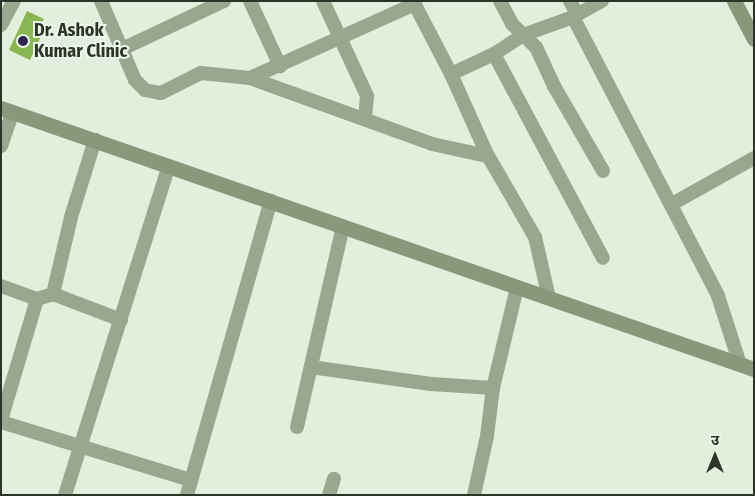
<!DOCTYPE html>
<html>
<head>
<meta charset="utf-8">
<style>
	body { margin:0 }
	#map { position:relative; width:755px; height:496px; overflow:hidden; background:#e1efdc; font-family:"Fira Sans Condensed","Noto Sans Devanagari",sans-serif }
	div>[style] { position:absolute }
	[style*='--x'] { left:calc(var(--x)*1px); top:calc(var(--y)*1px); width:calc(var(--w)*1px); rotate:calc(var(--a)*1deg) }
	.building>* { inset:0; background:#88b751 }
	.street>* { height:14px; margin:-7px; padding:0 7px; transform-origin:7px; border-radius:7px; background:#97a88f }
	.secondary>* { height:15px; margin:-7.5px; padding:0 7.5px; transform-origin:7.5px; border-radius:7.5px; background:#87987b }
	.dots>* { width:14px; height:14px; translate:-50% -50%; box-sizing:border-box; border:2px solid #ebf7e8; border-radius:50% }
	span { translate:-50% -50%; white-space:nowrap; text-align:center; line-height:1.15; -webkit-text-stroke:4px #ebf7e8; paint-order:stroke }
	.poi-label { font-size:18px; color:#2d3328; font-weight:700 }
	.left { translate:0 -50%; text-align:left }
	.frame { position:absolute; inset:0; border:2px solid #2d3328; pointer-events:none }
	.north { position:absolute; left:690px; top:431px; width:50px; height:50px; -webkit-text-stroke:4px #ebf7e8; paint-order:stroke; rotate:0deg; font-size:14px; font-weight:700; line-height:20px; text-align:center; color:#2d3328 }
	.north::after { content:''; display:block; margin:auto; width:18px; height:22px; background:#2d3328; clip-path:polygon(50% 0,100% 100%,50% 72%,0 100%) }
</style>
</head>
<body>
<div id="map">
	<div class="building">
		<i style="clip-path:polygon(27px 11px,44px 19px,37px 32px,42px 34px,30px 60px,9px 50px)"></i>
	</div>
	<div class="street">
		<i style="--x:101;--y:1;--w:86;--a:66.7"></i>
		<i style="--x:135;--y:80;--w:14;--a:45"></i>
		<i style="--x:145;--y:90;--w:16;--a:11"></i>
		<i style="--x:161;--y:93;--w:45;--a:-26.6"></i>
		<i style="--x:201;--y:73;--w:49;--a:5.8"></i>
		<i style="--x:250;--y:78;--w:181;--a:-24.2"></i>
		<i style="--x:250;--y:1;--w:72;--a:65.2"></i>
		<i style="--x:323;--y:1;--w:105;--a:65.1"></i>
		<i style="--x:367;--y:96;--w:23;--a:95"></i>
		<i style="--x:413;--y:1;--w:82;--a:62.5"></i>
		<i style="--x:451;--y:74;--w:88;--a:65.8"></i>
		<i style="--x:487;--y:154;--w:96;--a:60"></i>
		<i style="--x:535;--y:237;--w:63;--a:77.1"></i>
		<i style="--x:500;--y:1;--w:26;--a:62"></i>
		<i style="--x:512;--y:24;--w:33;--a:44"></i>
		<i style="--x:536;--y:47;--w:43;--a:65.2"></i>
		<i style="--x:554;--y:86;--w:98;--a:60"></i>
		<i style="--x:570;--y:1;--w:15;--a:62"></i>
		<i style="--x:573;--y:17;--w:314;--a:62.5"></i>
		<i style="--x:718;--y:296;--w:71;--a:72.1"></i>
		<i style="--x:1;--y:25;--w:27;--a:-62"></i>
		<i style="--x:120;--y:50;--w:115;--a:-25.2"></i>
		<i style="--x:494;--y:54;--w:231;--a:61.9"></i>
		<i style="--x:451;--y:74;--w:47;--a:-24.9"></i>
		<i style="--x:494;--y:54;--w:35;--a:-33"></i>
		<i style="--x:523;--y:35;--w:53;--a:-19.8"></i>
		<i style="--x:573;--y:17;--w:33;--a:-29"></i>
		<i style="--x:250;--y:78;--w:194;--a:19.9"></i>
		<i style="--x:432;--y:144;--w:56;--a:12.3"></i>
		<i style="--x:1;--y:146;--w:36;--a:-71"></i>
		<i style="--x:672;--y:204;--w:94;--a:-29.3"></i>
		<i style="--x:1;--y:286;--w:38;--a:20"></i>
		<i style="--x:53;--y:294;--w:79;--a:-76.8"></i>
		<i style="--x:71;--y:217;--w:81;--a:-72.7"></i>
		<i style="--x:311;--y:367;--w:121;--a:8.1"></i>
		<i style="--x:431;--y:384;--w:62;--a:3.7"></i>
		<i style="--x:1;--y:420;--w:126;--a:-73.4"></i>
		<i style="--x:37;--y:299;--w:17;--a:-17"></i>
		<i style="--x:53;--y:294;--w:73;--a:20.9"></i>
		<i style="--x:1;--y:422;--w:199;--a:17"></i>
		<i style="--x:297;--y:427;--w:206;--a:-77.1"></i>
		<i style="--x:65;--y:495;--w:345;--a:-72.5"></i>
		<i style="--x:187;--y:495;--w:306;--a:-74.1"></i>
		<i style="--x:329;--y:495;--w:17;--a:-73"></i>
		<i style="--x:474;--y:495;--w:60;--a:-77.6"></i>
		<i style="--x:487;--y:436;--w:48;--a:-82.9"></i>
		<i style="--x:493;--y:388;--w:104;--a:-76.6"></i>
	</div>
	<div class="secondary">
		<i style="--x:734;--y:1;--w:43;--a:62.2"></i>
		<i style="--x:1;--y:108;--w:797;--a:19.12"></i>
	</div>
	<div class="dots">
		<i style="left:23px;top:41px;background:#302350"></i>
	</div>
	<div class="poi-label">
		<span class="left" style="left:34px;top:41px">Dr. Ashok<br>Kumar Clinic</span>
	</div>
	<div class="frame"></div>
	<div class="north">उ</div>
</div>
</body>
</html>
